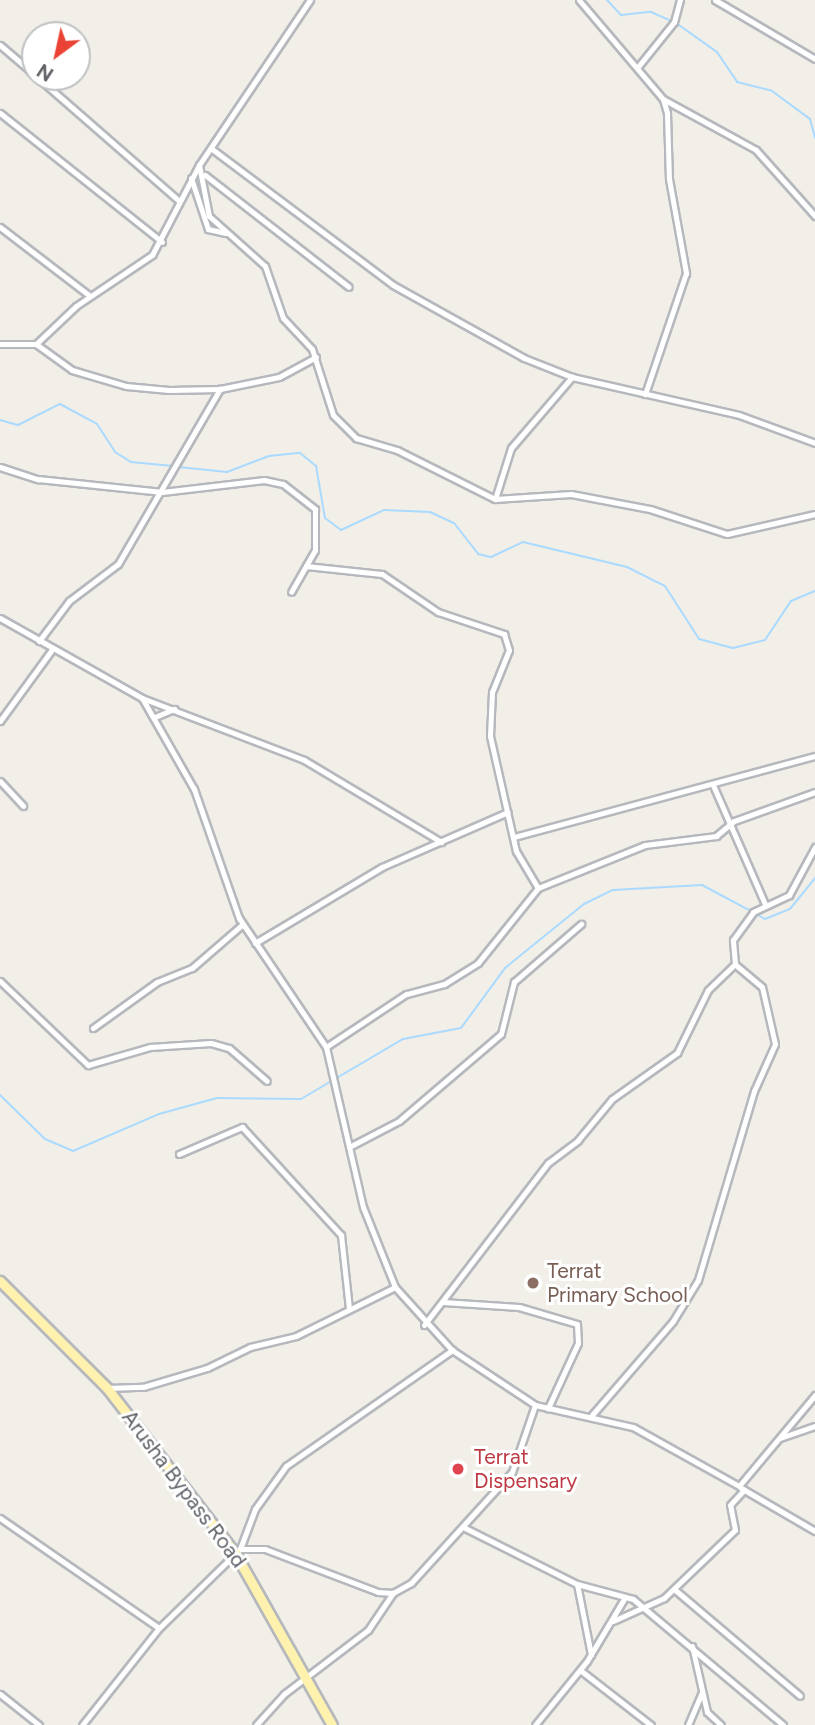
<!DOCTYPE html>
<html>
<head>
<meta charset="utf-8">
<style>
	body { margin:0 }
	#map { position:relative; width:815px; height:1725px; overflow:hidden; background:#f1efe8; font-family:Figtree,sans-serif }
	div>[style] { position:absolute }
	[style*='--x'] { left:calc(var(--x)*1px); top:calc(var(--y)*1px); width:calc(var(--w)*1px); rotate:calc(var(--a)*1deg) }
	.stream>* { height:2px; margin:-1px; padding:0 1px; transform-origin:1px; border-radius:1px; background:#aadaff }
	.roads { filter:drop-shadow(2px 0 #b5b8bc) drop-shadow(-2px 0 #b5b8bc) drop-shadow(0 2px #b5b8bc) drop-shadow(0 -2px #b5b8bc) }
	.minor>* { height:5px; margin:-2.5px; padding:0 2.5px; transform-origin:2.5px; border-radius:2.5px; background:#fff }
	.primary>* { height:9px; margin:-4.5px; padding:0 4.5px; transform-origin:4.5px; border-radius:4.5px; background:#fff2af }
	.dots>* { width:19px; height:19px; translate:-50% -50%; box-sizing:border-box; border:4px solid #fff; border-radius:50% }
	span { translate:-50% -50%; white-space:nowrap; text-align:center; line-height:1.15; -webkit-text-stroke:6px #fff; paint-order:stroke }
	.education-label { font-size:21px; color:#785e54 }
	.left { translate:0 -50%; text-align:left }
	.health-label { font-size:21px; color:#be3a42 }
	.street-label { font-size:21px; color:#5f6368 }
	.north { position:absolute; left:21px; top:21px; width:70px; height:70px; box-sizing:border-box; background:#fff; border:2px solid #bfc1c3; border-radius:50%; rotate:213deg; font-size:19px; font-weight:700; line-height:28px; text-align:center; color:#5f6368 }
	.north::after { content:''; display:block; margin:auto; width:24px; height:32px; background:#ea4335; clip-path:polygon(50% 0,100% 100%,50% 72%,0 100%) }
</style>
</head>
<body>
<div id="map">
	<div class="stream">
		<i style="--x:607;--y:0;--w:21;--a:47"></i>
		<i style="--x:621;--y:15;--w:30;--a:-6"></i>
		<i style="--x:651;--y:12;--w:22;--a:24"></i>
		<i style="--x:676;--y:23;--w:50;--a:35.3"></i>
		<i style="--x:717;--y:52;--w:36;--a:56"></i>
		<i style="--x:737;--y:82;--w:36;--a:14"></i>
		<i style="--x:772;--y:91;--w:47;--a:36.4"></i>
		<i style="--x:810;--y:119;--w:20;--a:75"></i>
		<i style="--x:0;--y:420;--w:19;--a:16"></i>
		<i style="--x:18;--y:425;--w:47;--a:-26.6"></i>
		<i style="--x:60;--y:404;--w:42;--a:28.4"></i>
		<i style="--x:97;--y:424;--w:33;--a:57"></i>
		<i style="--x:115;--y:452;--w:19;--a:32"></i>
		<i style="--x:131;--y:462;--w:42;--a:5.4"></i>
		<i style="--x:179;--y:467;--w:48;--a:5.9"></i>
		<i style="--x:227;--y:472;--w:45;--a:-20.9"></i>
		<i style="--x:269;--y:456;--w:31;--a:-6"></i>
		<i style="--x:300;--y:453;--w:21;--a:39"></i>
		<i style="--x:316;--y:466;--w:53;--a:80.2"></i>
		<i style="--x:325;--y:518;--w:20;--a:37"></i>
		<i style="--x:341;--y:530;--w:47;--a:-24.9"></i>
		<i style="--x:384;--y:510;--w:46;--a:2.5"></i>
		<i style="--x:430;--y:512;--w:26;--a:25"></i>
		<i style="--x:454;--y:523;--w:39;--a:52"></i>
		<i style="--x:478;--y:554;--w:13;--a:13"></i>
		<i style="--x:491;--y:557;--w:35;--a:-25"></i>
		<i style="--x:523;--y:542;--w:107;--a:13.5"></i>
		<i style="--x:627;--y:567;--w:42;--a:26.6"></i>
		<i style="--x:665;--y:586;--w:63;--a:57.3"></i>
		<i style="--x:699;--y:639;--w:35;--a:15"></i>
		<i style="--x:733;--y:648;--w:33;--a:-14"></i>
		<i style="--x:765;--y:640;--w:47;--a:-56.3"></i>
		<i style="--x:791;--y:601;--w:26;--a:-23"></i>
		<i style="--x:756;--y:914;--w:10;--a:29"></i>
		<i style="--x:765;--y:919;--w:27;--a:-22"></i>
		<i style="--x:790;--y:909;--w:40;--a:-51"></i>
		<i style="--x:0;--y:1095;--w:63;--a:44.4"></i>
		<i style="--x:45;--y:1139;--w:30;--a:23"></i>
		<i style="--x:73;--y:1151;--w:94;--a:-23.3"></i>
		<i style="--x:159;--y:1114;--w:60;--a:-15.4"></i>
		<i style="--x:217;--y:1098;--w:84;--a:0.7"></i>
		<i style="--x:301;--y:1099;--w:118;--a:-30.5"></i>
		<i style="--x:403;--y:1039;--w:59;--a:-10.7"></i>
		<i style="--x:461;--y:1028;--w:74;--a:-53.7"></i>
		<i style="--x:505;--y:968;--w:102;--a:-39"></i>
		<i style="--x:584;--y:904;--w:32;--a:-26"></i>
		<i style="--x:613;--y:890;--w:89;--a:-3.2"></i>
		<i style="--x:702;--y:885;--w:55;--a:28"></i>
	</div>
	<div class="roads">
		<div class="minor">
			<i style="--x:579;--y:0;--w:130;--a:49.7"></i>
			<i style="--x:663;--y:99;--w:15;--a:74"></i>
			<i style="--x:667;--y:113;--w:66;--a:88.3"></i>
			<i style="--x:669;--y:179;--w:96;--a:79.7"></i>
			<i style="--x:686;--y:273;--w:128;--a:108.7"></i>
			<i style="--x:715;--y:0;--w:116;--a:30.5"></i>
			<i style="--x:0;--y:45;--w:46;--a:40.6"></i>
			<i style="--x:637;--y:68;--w:59;--a:-51.2"></i>
			<i style="--x:674;--y:22;--w:23;--a:-75"></i>
			<i style="--x:37;--y:77;--w:187;--a:41.1"></i>
			<i style="--x:663;--y:99;--w:106;--a:28.7"></i>
			<i style="--x:756;--y:150;--w:89;--a:48.2"></i>
			<i style="--x:0;--y:113;--w:207;--a:38.5"></i>
			<i style="--x:212;--y:149;--w:226;--a:36.9"></i>
			<i style="--x:393;--y:285;--w:150;--a:29.1"></i>
			<i style="--x:524;--y:358;--w:52;--a:21.6"></i>
			<i style="--x:572;--y:377;--w:171;--a:12.8"></i>
			<i style="--x:739;--y:415;--w:81;--a:20.2"></i>
			<i style="--x:199;--y:165;--w:52;--a:78.9"></i>
			<i style="--x:209;--y:216;--w:75;--a:41.8"></i>
			<i style="--x:265;--y:266;--w:55;--a:70.9"></i>
			<i style="--x:283;--y:318;--w:42;--a:46.9"></i>
			<i style="--x:312;--y:349;--w:69;--a:72.3"></i>
			<i style="--x:333;--y:415;--w:33;--a:45"></i>
			<i style="--x:356;--y:438;--w:43;--a:16.3"></i>
			<i style="--x:397;--y:450;--w:110;--a:26.6"></i>
			<i style="--x:495;--y:499;--w:76;--a:-3.8"></i>
			<i style="--x:571;--y:494;--w:80;--a:10.8"></i>
			<i style="--x:650;--y:509;--w:81;--a:18"></i>
			<i style="--x:727;--y:534;--w:90;--a:-12.8"></i>
			<i style="--x:205;--y:175;--w:182;--a:37.9"></i>
			<i style="--x:191;--y:178;--w:54;--a:71.6"></i>
			<i style="--x:208;--y:229;--w:18;--a:13"></i>
			<i style="--x:0;--y:227;--w:113;--a:37.5"></i>
			<i style="--x:0;--y:344;--w:36;--a:0"></i>
			<i style="--x:36;--y:344;--w:55;--a:-43.5"></i>
			<i style="--x:76;--y:306;--w:92;--a:-33.9"></i>
			<i style="--x:152;--y:255;--w:102;--a:-62.4"></i>
			<i style="--x:199;--y:165;--w:199;--a:-56.1"></i>
			<i style="--x:36;--y:344;--w:44;--a:35.8"></i>
			<i style="--x:72;--y:370;--w:56;--a:16.5"></i>
			<i style="--x:126;--y:386;--w:43;--a:5.3"></i>
			<i style="--x:169;--y:390;--w:51;--a:-1.1"></i>
			<i style="--x:220;--y:389;--w:60;--a:-11.5"></i>
			<i style="--x:279;--y:377;--w:42;--a:-28.4"></i>
			<i style="--x:0;--y:467;--w:40;--a:18"></i>
			<i style="--x:38;--y:479;--w:125;--a:6"></i>
			<i style="--x:162;--y:492;--w:103;--a:-6.7"></i>
			<i style="--x:264;--y:480;--w:19;--a:12"></i>
			<i style="--x:283;--y:484;--w:41;--a:38"></i>
			<i style="--x:315;--y:509;--w:41;--a:90"></i>
			<i style="--x:315;--y:550;--w:48;--a:119.7"></i>
			<i style="--x:495;--y:499;--w:53;--a:-72.6"></i>
			<i style="--x:511;--y:448;--w:94;--a:-49.3"></i>
			<i style="--x:306;--y:566;--w:76;--a:6"></i>
			<i style="--x:382;--y:574;--w:68;--a:34.2"></i>
			<i style="--x:438;--y:612;--w:70;--a:18.4"></i>
			<i style="--x:504;--y:634;--w:17;--a:73"></i>
			<i style="--x:509;--y:650;--w:45;--a:112"></i>
			<i style="--x:492;--y:692;--w:44;--a:92.6"></i>
			<i style="--x:490;--y:736;--w:118;--a:77.3"></i>
			<i style="--x:516;--y:851;--w:43;--a:59.3"></i>
			<i style="--x:538;--y:888;--w:96;--a:128.7"></i>
			<i style="--x:478;--y:963;--w:40;--a:148"></i>
			<i style="--x:444;--y:984;--w:39;--a:165"></i>
			<i style="--x:406;--y:994;--w:96;--a:146.5"></i>
			<i style="--x:0;--y:618;--w:163;--a:29.4"></i>
			<i style="--x:142;--y:698;--w:105;--a:60.3"></i>
			<i style="--x:194;--y:789;--w:137;--a:70.8"></i>
			<i style="--x:239;--y:918;--w:156;--a:56"></i>
			<i style="--x:326;--y:1047;--w:164;--a:77"></i>
			<i style="--x:363;--y:1207;--w:86;--a:68.2"></i>
			<i style="--x:395;--y:1287;--w:85;--a:47.9"></i>
			<i style="--x:452;--y:1350;--w:100;--a:33.5"></i>
			<i style="--x:535;--y:1405;--w:71;--a:108.9"></i>
			<i style="--x:512;--y:1472;--w:150;--a:132.3"></i>
			<i style="--x:411;--y:1583;--w:21;--a:151"></i>
			<i style="--x:393;--y:1593;--w:15;--a:-176"></i>
			<i style="--x:378;--y:1592;--w:121;--a:-159.2"></i>
			<i style="--x:265;--y:1549;--w:25;--a:180"></i>
			<i style="--x:240;--y:1549;--w:113;--a:135.7"></i>
			<i style="--x:159;--y:1628;--w:124;--a:128.4"></i>
			<i style="--x:39;--y:641;--w:50;--a:-53.1"></i>
			<i style="--x:69;--y:601;--w:61;--a:-37.1"></i>
			<i style="--x:118;--y:564;--w:203;--a:-59.8"></i>
			<i style="--x:142;--y:698;--w:173;--a:20.9"></i>
			<i style="--x:304;--y:760;--w:160;--a:30.9"></i>
			<i style="--x:155;--y:717;--w:21;--a:-23"></i>
			<i style="--x:0;--y:721;--w:90;--a:-54"></i>
			<i style="--x:0;--y:781;--w:34;--a:47"></i>
			<i style="--x:713;--y:785;--w:130;--a:66.4"></i>
			<i style="--x:514;--y:837;--w:312;--a:-15.1"></i>
			<i style="--x:538;--y:888;--w:115;--a:-21.9"></i>
			<i style="--x:645;--y:845;--w:72;--a:-7.2"></i>
			<i style="--x:716;--y:836;--w:23;--a:-40"></i>
			<i style="--x:734;--y:821;--w:86;--a:-19.7"></i>
			<i style="--x:255;--y:943;--w:148;--a:-30.9"></i>
			<i style="--x:382;--y:867;--w:137;--a:-23.6"></i>
			<i style="--x:0;--y:981;--w:122;--a:43.7"></i>
			<i style="--x:88;--y:1065;--w:65;--a:-16.2"></i>
			<i style="--x:150;--y:1047;--w:61;--a:-3.8"></i>
			<i style="--x:211;--y:1043;--w:19;--a:16"></i>
			<i style="--x:229;--y:1048;--w:50;--a:41"></i>
			<i style="--x:93;--y:1028;--w:79;--a:-35.7"></i>
			<i style="--x:157;--y:982;--w:38;--a:-22"></i>
			<i style="--x:192;--y:968;--w:67;--a:-40.8"></i>
			<i style="--x:349;--y:1147;--w:56;--a:-27.5"></i>
			<i style="--x:399;--y:1121;--w:134;--a:-40.5"></i>
			<i style="--x:501;--y:1034;--w:54;--a:-76"></i>
			<i style="--x:514;--y:982;--w:89;--a:-40.9"></i>
			<i style="--x:179;--y:1154;--w:69;--a:-23.2"></i>
			<i style="--x:242;--y:1127;--w:147;--a:47.5"></i>
			<i style="--x:341;--y:1235;--w:74;--a:83.8"></i>
			<i style="--x:443;--y:1302;--w:76;--a:3.8"></i>
			<i style="--x:519;--y:1307;--w:60;--a:16.3"></i>
			<i style="--x:577;--y:1324;--w:19;--a:87"></i>
			<i style="--x:578;--y:1343;--w:72;--a:114.8"></i>
			<i style="--x:424;--y:1325;--w:204;--a:-52.6"></i>
			<i style="--x:548;--y:1163;--w:38;--a:-37"></i>
			<i style="--x:578;--y:1140;--w:53;--a:-50.3"></i>
			<i style="--x:612;--y:1099;--w:80;--a:-35.3"></i>
			<i style="--x:677;--y:1053;--w:70;--a:-63.8"></i>
			<i style="--x:708;--y:990;--w:37;--a:-44"></i>
			<i style="--x:107;--y:1388;--w:36;--a:-2"></i>
			<i style="--x:143;--y:1387;--w:67;--a:-16.5"></i>
			<i style="--x:207;--y:1368;--w:48;--a:-26"></i>
			<i style="--x:250;--y:1347;--w:47;--a:-13.4"></i>
			<i style="--x:296;--y:1336;--w:110;--a:-26.3"></i>
			<i style="--x:535;--y:1405;--w:100;--a:12.7"></i>
			<i style="--x:633;--y:1427;--w:121;--a:29.1"></i>
			<i style="--x:739;--y:1486;--w:119;--a:-50.1"></i>
			<i style="--x:592;--y:1415;--w:124;--a:-49.2"></i>
			<i style="--x:673;--y:1321;--w:48;--a:-58.6"></i>
			<i style="--x:698;--y:1280;--w:197;--a:-73.5"></i>
			<i style="--x:754;--y:1091;--w:51;--a:-65.9"></i>
			<i style="--x:775;--y:1044;--w:58;--a:-102.8"></i>
			<i style="--x:762;--y:987;--w:35;--a:-140"></i>
			<i style="--x:735;--y:964;--w:24;--a:-95"></i>
			<i style="--x:733;--y:940;--w:34;--a:-54"></i>
			<i style="--x:753;--y:912;--w:40;--a:-25"></i>
			<i style="--x:789;--y:895;--w:55;--a:-61.6"></i>
			<i style="--x:780;--y:1438;--w:37;--a:-19"></i>
			<i style="--x:741;--y:1488;--w:86;--a:30.2"></i>
			<i style="--x:0;--y:1518;--w:193;--a:34.7"></i>
			<i style="--x:465;--y:1528;--w:125;--a:26.6"></i>
			<i style="--x:577;--y:1584;--w:58;--a:15"></i>
			<i style="--x:633;--y:1599;--w:196;--a:40"></i>
			<i style="--x:240;--y:1549;--w:43;--a:-69.4"></i>
			<i style="--x:255;--y:1509;--w:53;--a:-54.2"></i>
			<i style="--x:286;--y:1466;--w:203;--a:-34.9"></i>
			<i style="--x:577;--y:1584;--w:72;--a:78.8"></i>
			<i style="--x:674;--y:1589;--w:165;--a:40.3"></i>
			<i style="--x:613;--y:1621;--w:56;--a:-24.3"></i>
			<i style="--x:664;--y:1598;--w:98;--a:-43.8"></i>
			<i style="--x:735;--y:1530;--w:25;--a:-101"></i>
			<i style="--x:730;--y:1505;--w:21;--a:-47"></i>
			<i style="--x:692;--y:1646;--w:68;--a:77.2"></i>
			<i style="--x:707;--y:1712;--w:19;--a:43"></i>
			<i style="--x:580;--y:1670;--w:90;--a:37.8"></i>
			<i style="--x:0;--y:1694;--w:50;--a:38.5"></i>
			<i style="--x:256;--y:1725;--w:42;--a:-47.9"></i>
			<i style="--x:284;--y:1694;--w:106;--a:-37.3"></i>
			<i style="--x:368;--y:1630;--w:45;--a:-56"></i>
			<i style="--x:535;--y:1725;--w:82;--a:-50.9"></i>
			<i style="--x:587;--y:1661;--w:72;--a:-59.2"></i>
			<i style="--x:688;--y:1725;--w:36;--a:-67"></i>
		</div>
		<div class="primary">
			<i style="--x:0;--y:1281;--w:151;--a:45"></i>
			<i style="--x:107;--y:1388;--w:209;--a:52.2"></i>
			<i style="--x:235;--y:1553;--w:197;--a:60.6"></i>
		</div>
	</div>
	<div class="dots">
		<i style="left:533px;top:1283px;background:#8d6e63"></i>
		<i style="left:458px;top:1469px;background:#e0444e"></i>
	</div>
	<div class="education-label">
		<span class="left" style="left:547px;top:1283px">Terrat<br>Primary School</span>
	</div>
	<div class="health-label">
		<span class="left" style="left:474px;top:1469px">Terrat<br>Dispensary</span>
	</div>
	<div class="street-label">
		<span style="left:184px;top:1489px;rotate:53deg">Arusha Bypass Road</span>
	</div>
	<div class="north">N</div>
</div>
</body>
</html>
